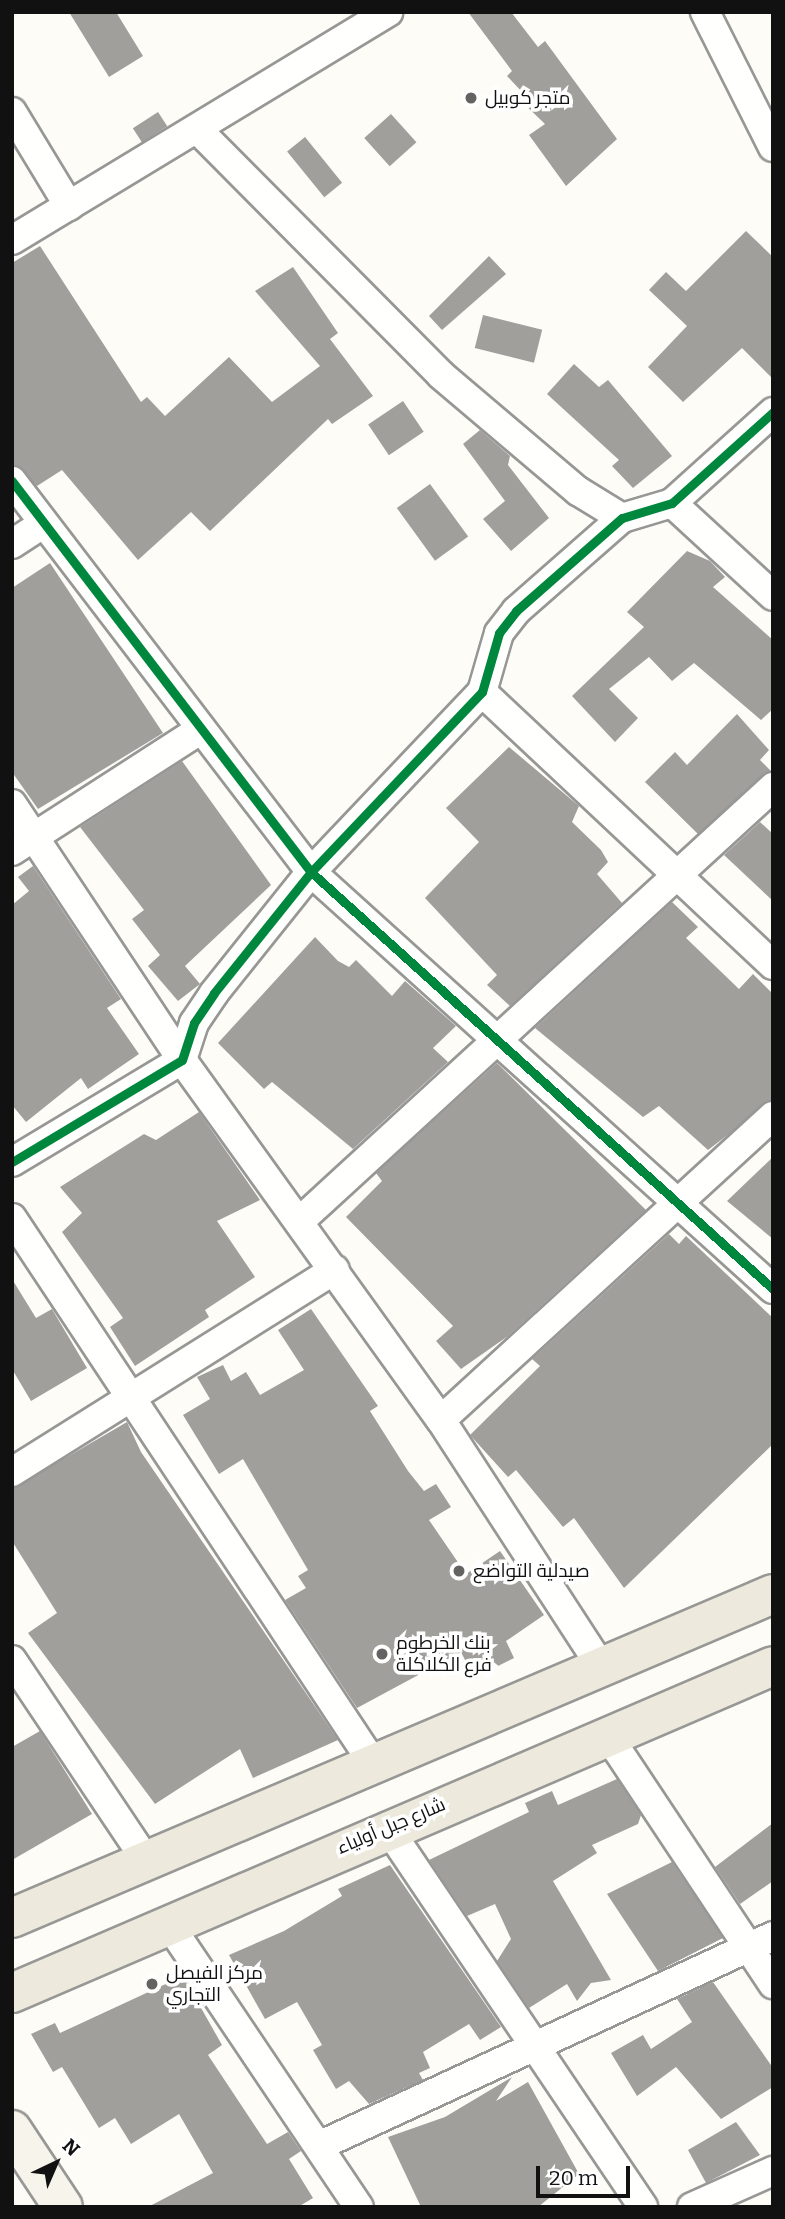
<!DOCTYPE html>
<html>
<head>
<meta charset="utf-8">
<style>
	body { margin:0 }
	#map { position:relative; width:785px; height:2219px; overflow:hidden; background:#fdfcf7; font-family:Bitter,Cairo,serif }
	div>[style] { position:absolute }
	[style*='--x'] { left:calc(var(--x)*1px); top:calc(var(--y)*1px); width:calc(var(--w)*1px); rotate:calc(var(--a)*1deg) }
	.building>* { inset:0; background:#a19f9c; transform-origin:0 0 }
	.roads { filter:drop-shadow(2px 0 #979795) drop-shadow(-2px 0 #979795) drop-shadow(0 2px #979795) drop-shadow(0 -2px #979795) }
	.street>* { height:28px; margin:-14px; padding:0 14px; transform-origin:14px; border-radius:14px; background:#fffffe }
	.secondary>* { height:38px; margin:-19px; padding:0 19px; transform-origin:19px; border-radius:19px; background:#f6f4eb }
	.primary>* { height:38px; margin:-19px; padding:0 19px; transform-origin:19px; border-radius:19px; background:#ede9dc }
	.cycleway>* { height:9px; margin:-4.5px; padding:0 4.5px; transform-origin:4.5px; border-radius:4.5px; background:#00873e }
	.dots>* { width:19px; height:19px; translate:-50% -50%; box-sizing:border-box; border:4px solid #fff; border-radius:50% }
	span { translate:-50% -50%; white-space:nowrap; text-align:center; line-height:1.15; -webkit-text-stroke:7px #fff; paint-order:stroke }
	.poi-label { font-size:19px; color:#111 }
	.left { translate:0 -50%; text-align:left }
	.street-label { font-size:19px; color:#111 }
	.frame { position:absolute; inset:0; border:14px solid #111; pointer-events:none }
	.north { position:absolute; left:21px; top:2128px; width:70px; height:70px; -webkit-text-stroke:5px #fff; paint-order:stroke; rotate:44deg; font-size:19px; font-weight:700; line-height:28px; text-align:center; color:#111 }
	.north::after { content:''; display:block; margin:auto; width:24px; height:32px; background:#111; clip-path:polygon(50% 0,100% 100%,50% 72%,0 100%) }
	.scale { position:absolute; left:536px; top:2166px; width:94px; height:32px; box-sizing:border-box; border:4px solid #111; border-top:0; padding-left:9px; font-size:21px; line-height:24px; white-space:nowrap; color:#111; -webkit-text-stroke:5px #fff; paint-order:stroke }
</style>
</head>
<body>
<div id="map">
	<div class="building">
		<i style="clip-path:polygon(69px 12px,116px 12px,143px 56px,109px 77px)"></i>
		<i style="clip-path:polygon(468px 12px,511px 12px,538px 47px,545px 41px,617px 139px,566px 186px,529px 135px,545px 124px,518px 98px,523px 93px,507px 76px,512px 71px)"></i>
		<i style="left:158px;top:112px;width:17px;height:30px;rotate:57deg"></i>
		<i style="left:391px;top:114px;width:38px;height:36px;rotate:48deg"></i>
		<i style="left:305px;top:137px;width:59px;height:23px;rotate:51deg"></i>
		<i style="clip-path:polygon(746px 231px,773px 257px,773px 379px,742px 348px,683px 402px,648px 367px,687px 326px,649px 290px,666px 272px,686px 291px)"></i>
		<i style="clip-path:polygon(40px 246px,141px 402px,147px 397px,165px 416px,229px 357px,272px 402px,320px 366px,255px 291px,293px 267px,338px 333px,330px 339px,373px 396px,332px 424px,328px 419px,210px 531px,191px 512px,138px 560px,62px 470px,37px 486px,12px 465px,12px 263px)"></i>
		<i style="clip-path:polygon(489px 256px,506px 274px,442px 330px,429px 316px)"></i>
		<i style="left:483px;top:315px;width:61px;height:34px;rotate:14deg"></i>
		<i style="clip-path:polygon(574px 364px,599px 387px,608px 380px,672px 456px,633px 488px,612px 466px,619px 460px,547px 394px)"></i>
		<i style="left:403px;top:401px;width:37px;height:42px;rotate:56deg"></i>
		<i style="clip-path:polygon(480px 430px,510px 456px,508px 465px,549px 518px,511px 551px,483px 519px,505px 501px,463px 444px)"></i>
		<i style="left:430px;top:484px;width:65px;height:41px;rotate:54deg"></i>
		<i style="clip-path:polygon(687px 551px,710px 561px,725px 577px,713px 587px,773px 640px,773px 709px,761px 720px,694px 663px,672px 681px,649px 657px,609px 689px,638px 718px,615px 742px,572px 696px,644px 627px,627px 612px)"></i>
		<i style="clip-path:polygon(50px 563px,163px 733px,38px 809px,12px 772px,12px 588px)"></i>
		<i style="clip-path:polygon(737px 714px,769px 750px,760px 760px,771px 771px,698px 834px,645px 782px,675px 752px,687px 765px)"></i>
		<i style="clip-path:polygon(509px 747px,579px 806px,572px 822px,601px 850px,608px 862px,597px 874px,622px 903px,510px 1006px,487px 985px,497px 975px,425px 898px,479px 842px,446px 808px)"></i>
		<i style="clip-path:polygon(182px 761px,271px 885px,185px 966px,200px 984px,178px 1001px,148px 966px,160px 955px,132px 919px,144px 910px,80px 827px)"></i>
		<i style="clip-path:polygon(760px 822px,773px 834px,773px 901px,724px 855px)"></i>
		<i style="clip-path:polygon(33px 866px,121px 999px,107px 1008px,139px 1054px,88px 1089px,81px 1078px,26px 1122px,12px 1105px,12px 905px,29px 891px,18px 877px)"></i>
		<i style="clip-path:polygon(672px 902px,698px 927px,686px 938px,739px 989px,753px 974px,773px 994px,773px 1100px,708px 1150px,659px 1106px,643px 1117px,535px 1028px)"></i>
		<i style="clip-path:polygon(315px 937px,338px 961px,349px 967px,356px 960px,392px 996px,405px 981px,456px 1026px,433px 1048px,448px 1062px,353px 1149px,272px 1082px,264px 1089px,218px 1043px)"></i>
		<i style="clip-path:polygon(497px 1063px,646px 1210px,508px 1336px,461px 1369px,436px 1341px,453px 1326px,346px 1217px,382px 1181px,376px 1173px)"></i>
		<i style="clip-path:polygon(199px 1112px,260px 1200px,217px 1221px,255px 1277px,205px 1310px,209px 1317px,135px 1366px,110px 1327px,123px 1318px,62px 1232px,82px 1213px,60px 1187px,144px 1134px,156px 1140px)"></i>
		<i style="clip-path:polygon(773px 1157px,773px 1239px,727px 1201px)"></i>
		<i style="clip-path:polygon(669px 1234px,679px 1244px,686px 1236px,773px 1318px,773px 1444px,624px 1588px,574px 1518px,563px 1527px,516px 1470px,508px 1477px,470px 1435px,540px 1366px,532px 1359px)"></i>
		<i style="clip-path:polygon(12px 1279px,36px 1318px,52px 1309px,87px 1368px,31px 1401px,12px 1369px)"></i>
		<i style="clip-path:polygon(311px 1309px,378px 1406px,370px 1411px,408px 1471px,424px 1491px,436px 1484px,451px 1507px,429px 1520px,466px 1574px,500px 1551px,544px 1615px,506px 1641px,514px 1658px,474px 1678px,461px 1652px,357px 1708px,285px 1600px,306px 1588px,298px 1576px,308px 1570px,243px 1459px,219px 1474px,183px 1415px,210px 1399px,197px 1377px,223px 1365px,231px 1381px,246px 1372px,260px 1395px,304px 1370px,278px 1330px)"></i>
		<i style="clip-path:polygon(127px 1422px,141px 1452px,338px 1740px,253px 1778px,240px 1749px,155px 1804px,28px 1633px,57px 1613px,12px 1541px,12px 1489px)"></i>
		<i style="clip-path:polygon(40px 1731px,92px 1814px,12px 1860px,12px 1747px)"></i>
		<i style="clip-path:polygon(617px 1779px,641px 1815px,638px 1824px,592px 1845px,597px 1853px,553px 1881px,611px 1980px,591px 1983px,577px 2001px,567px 1984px,529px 2008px,497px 1961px,511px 1939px,495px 1904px,467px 1916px,429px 1860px,529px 1812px,525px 1803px,552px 1791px,558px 1805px)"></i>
		<i style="clip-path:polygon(773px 1823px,773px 1881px,740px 1904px,715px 1867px)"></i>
		<i style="clip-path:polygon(672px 1862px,723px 1938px,658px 1971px,607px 1894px)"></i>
		<i style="clip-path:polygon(390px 1865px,501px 2027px,480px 2040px,469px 2024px,423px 2052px,430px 2068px,419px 2073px,423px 2080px,369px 2104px,349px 2081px,336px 2089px,313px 2050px,322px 2045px,297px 2002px,265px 2019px,229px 1955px,284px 1931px,342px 1896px,338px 1889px)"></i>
		<i style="clip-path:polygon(183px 1976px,222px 2045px,208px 2055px,267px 2144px,288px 2132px,301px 2151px,289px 2159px,313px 2198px,298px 2207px,148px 2207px,213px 2173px,179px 2114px,131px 2144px,115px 2118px,99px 2128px,62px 2067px,53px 2072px,31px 2034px,55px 2023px,60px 2033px)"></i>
		<i style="clip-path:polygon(713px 1982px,773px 2068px,773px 2087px,721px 2119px,676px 2067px,637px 2096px,611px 2053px,643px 2035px,651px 2049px,692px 2022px,677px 1999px)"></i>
		<i style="clip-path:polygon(512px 2077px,496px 2101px,528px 2082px,579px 2174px,538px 2207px,421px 2207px,388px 2137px,445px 2117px)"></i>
		<i style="clip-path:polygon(736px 2122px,760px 2155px,706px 2183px,688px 2150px)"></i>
	</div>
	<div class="roads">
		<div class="street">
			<i style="--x:705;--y:12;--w:151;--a:63.3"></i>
			<i style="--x:12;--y:112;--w:110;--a:58.8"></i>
			<i style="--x:198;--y:130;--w:345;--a:45.2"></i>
			<i style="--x:441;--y:375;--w:180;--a:40.3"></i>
			<i style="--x:578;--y:491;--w:52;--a:31.5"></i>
			<i style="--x:12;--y:240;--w:440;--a:-31.2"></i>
			<i style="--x:12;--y:481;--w:492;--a:52.6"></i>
			<i style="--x:311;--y:872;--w:622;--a:42.07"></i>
			<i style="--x:672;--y:503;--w:137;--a:42.6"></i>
			<i style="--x:12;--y:544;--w:37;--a:-33"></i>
			<i style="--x:482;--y:692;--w:399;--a:43.2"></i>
			<i style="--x:12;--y:804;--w:307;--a:56.4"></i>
			<i style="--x:182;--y:1060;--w:443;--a:54.3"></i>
			<i style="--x:441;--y:1420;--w:292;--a:57"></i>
			<i style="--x:12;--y:851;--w:225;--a:-32.8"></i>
			<i style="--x:12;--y:1162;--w:198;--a:-31"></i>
			<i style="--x:182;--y:1060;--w:39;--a:-72"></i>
			<i style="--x:194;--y:1023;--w:36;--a:-56"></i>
			<i style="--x:214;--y:993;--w:155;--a:-51.3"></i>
			<i style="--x:311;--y:872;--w:248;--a:-46.5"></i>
			<i style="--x:482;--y:692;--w:61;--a:-73.9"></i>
			<i style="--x:499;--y:633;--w:28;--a:-52"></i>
			<i style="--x:516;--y:611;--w:141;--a:-41.3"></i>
			<i style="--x:622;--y:518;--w:52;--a:-16.7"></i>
			<i style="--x:672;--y:503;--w:136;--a:-42"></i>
			<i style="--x:12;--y:1218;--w:650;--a:56.48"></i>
			<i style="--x:301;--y:1220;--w:641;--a:-42.53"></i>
			<i style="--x:441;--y:1420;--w:450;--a:-42.5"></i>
			<i style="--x:12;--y:1472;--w:381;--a:-32.1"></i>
			<i style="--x:12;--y:1660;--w:241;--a:56.2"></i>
			<i style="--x:608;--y:1736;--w:298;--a:56.4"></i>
			<i style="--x:387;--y:1827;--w:458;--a:56"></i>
			<i style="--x:168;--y:1923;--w:342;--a:56.1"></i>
			<i style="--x:321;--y:2145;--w:498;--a:-24.8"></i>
			<i style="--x:692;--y:2207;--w:89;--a:-24"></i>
		</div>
		<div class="secondary">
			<i style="--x:12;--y:2130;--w:92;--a:56.5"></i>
		</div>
		<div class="primary">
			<i style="--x:12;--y:1918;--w:827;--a:-23.06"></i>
			<i style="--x:12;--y:1993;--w:828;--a:-23.25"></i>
		</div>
	</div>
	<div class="cycleway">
		<i style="--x:12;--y:481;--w:492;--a:52.6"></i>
		<i style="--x:311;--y:872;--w:622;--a:42.07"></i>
		<i style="--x:12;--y:1162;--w:198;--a:-31"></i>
		<i style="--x:182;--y:1060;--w:39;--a:-72"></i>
		<i style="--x:194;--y:1023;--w:36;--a:-56"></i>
		<i style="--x:214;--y:993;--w:155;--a:-51.3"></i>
		<i style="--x:311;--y:872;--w:248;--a:-46.5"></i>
		<i style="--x:482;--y:692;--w:61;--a:-73.9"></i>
		<i style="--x:499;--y:633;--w:28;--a:-52"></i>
		<i style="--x:516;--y:611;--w:141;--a:-41.3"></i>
		<i style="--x:622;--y:518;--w:52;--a:-16.7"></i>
		<i style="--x:672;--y:503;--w:136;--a:-42"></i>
	</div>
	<div class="dots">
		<i style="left:471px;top:98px;background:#646362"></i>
		<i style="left:459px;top:1571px;background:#646362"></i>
		<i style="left:382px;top:1654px;background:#646362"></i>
		<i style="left:152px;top:1984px;background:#646362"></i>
	</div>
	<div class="poi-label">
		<span class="left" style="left:485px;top:98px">متجر كوبيل</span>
		<span class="left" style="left:473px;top:1571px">صيدلية التواضع</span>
		<span class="left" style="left:396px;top:1654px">بنك الخرطوم<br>فرع الكلاكلة</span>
		<span class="left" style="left:166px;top:1984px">مركز الفيصل<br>التجاري</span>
	</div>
	<div class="street-label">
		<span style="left:391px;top:1826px;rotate:-23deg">شارع جبل أولياء</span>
	</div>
	<div class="frame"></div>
	<div class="north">N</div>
	<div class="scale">20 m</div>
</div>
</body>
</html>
